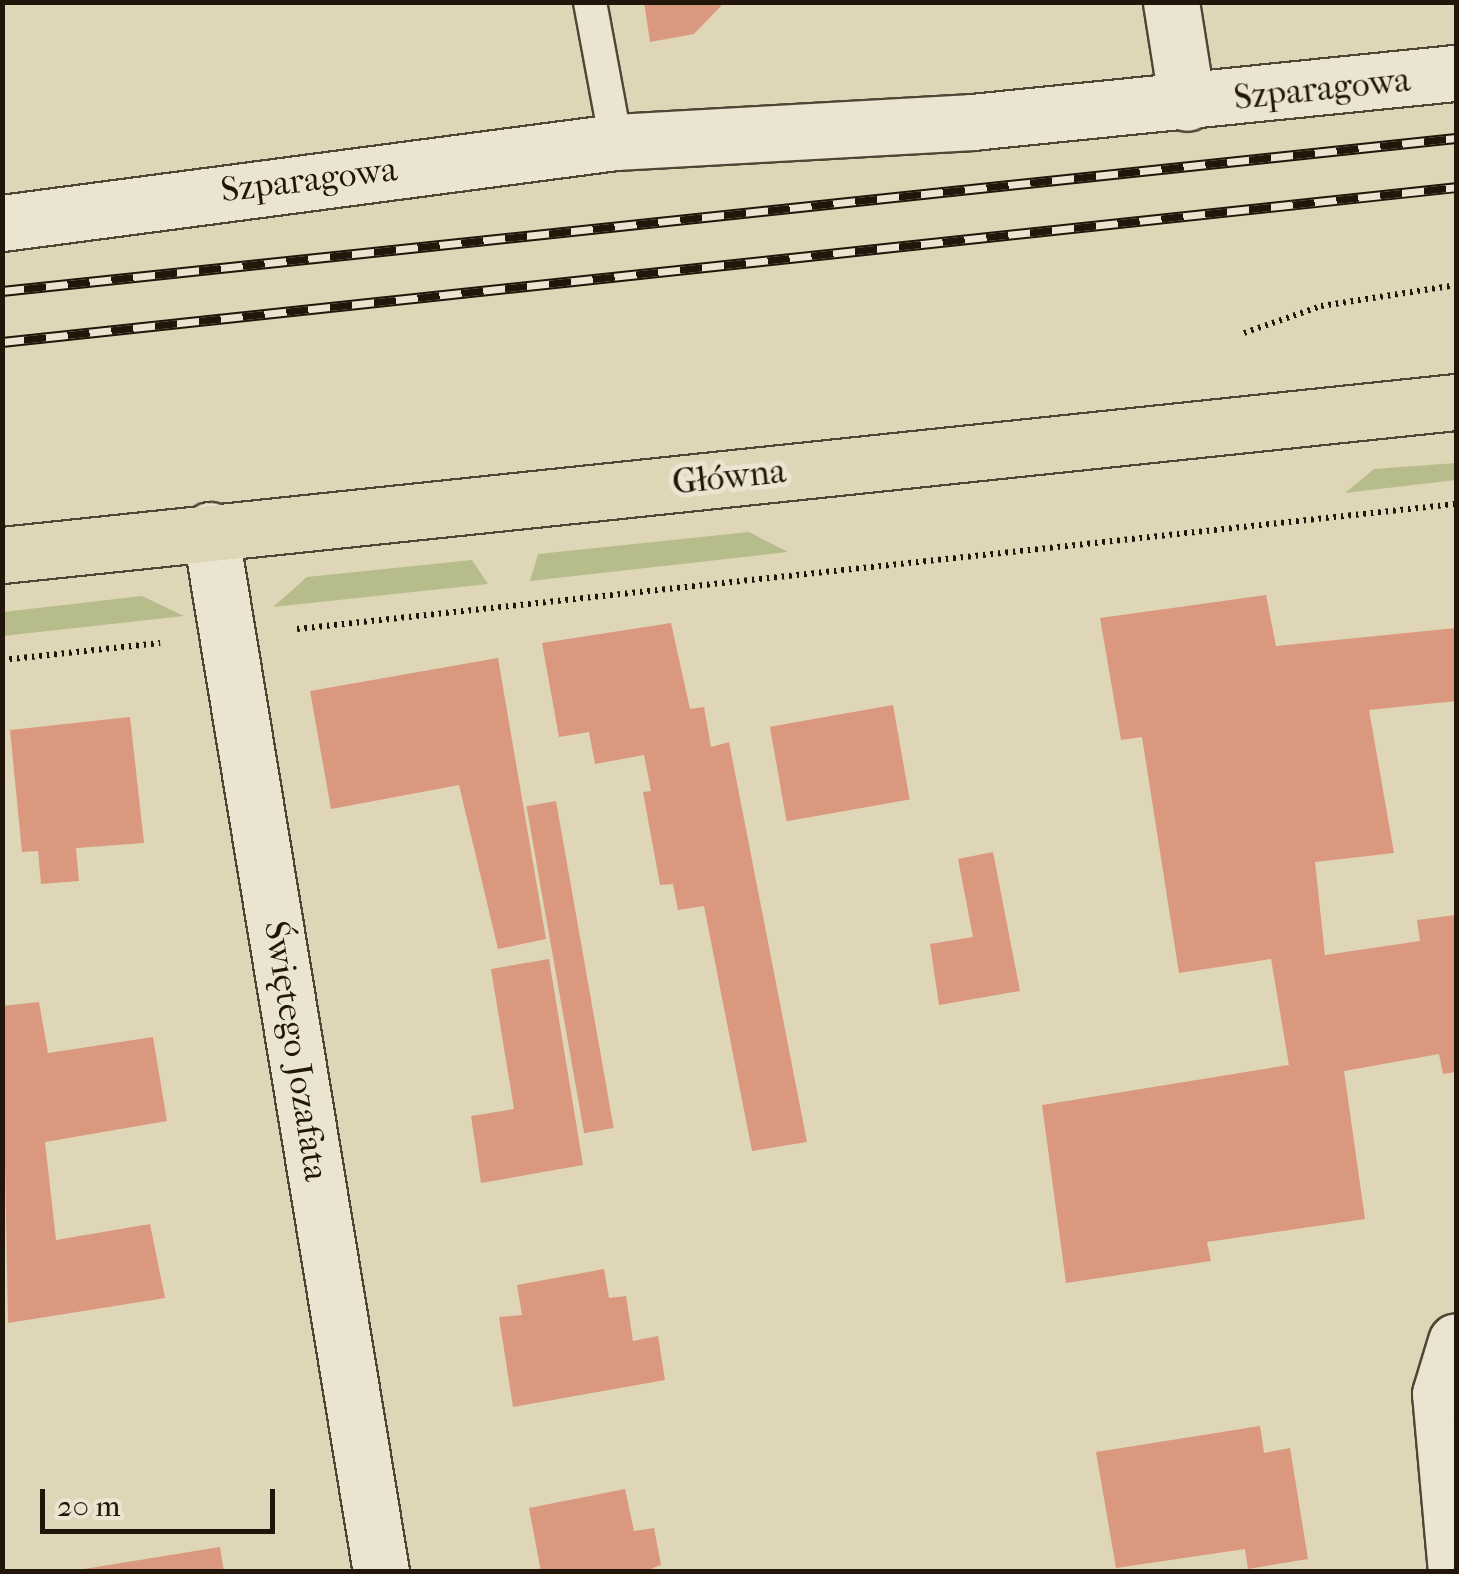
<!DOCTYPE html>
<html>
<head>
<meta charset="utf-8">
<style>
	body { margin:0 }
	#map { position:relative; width:1459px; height:1574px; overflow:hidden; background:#dfd6b8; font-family:"IM FELL French Canon",serif }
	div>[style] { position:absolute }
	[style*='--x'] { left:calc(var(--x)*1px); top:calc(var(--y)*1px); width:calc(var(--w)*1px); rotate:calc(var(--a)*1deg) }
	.green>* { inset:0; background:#b6bd8b }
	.building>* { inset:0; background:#da987f; transform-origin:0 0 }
	.path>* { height:6px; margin-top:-3px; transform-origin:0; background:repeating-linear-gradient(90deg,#221509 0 2.5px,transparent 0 7.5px) }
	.roads { filter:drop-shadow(2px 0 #514535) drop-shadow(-2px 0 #514535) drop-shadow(0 2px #514535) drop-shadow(0 -2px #514535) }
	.lane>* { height:32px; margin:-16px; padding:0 16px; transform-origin:16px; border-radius:16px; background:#eae4d1 }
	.street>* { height:55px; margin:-27.5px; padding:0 27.5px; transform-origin:27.5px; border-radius:27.5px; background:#eae4d1 }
	.primary>* { height:55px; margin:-27.5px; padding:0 27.5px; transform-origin:27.5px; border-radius:27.5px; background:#dfd6b8 }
	.rail>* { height:11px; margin-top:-5.5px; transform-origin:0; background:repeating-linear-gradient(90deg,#eae4d1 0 22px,#221509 0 44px); box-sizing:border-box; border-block:2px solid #221509 }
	span { translate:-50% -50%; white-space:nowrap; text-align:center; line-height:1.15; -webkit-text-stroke:10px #eae4d1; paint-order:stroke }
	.street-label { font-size:35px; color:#221509 }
	.frame { position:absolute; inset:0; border:5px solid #221509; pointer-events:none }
	.scale { position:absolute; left:40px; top:1489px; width:235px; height:45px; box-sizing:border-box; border:5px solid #221509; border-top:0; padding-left:12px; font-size:30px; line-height:35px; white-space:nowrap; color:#221509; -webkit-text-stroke:8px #eae4d1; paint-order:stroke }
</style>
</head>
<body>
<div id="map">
	<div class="green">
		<i style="clip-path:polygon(1456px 463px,1456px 480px,1345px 493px,1374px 469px)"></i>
		<i style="clip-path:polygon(749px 532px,788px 552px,530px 581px,538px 554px)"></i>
		<i style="clip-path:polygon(472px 560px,488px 584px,273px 607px,307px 577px)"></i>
		<i style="clip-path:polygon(142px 596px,184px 616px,3px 636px,3px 612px)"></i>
	</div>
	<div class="building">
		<i style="clip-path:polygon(644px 2px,720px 2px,721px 6px,694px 34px,650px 42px)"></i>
		<i style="clip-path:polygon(1266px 595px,1276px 646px,1456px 628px,1456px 701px,1369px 710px,1394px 853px,1315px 862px,1325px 955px,1420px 941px,1417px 920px,1455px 915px,1456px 1072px,1443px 1074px,1439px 1054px,1344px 1071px,1365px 1219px,1207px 1242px,1211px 1261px,1066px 1283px,1042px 1105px,1289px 1065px,1271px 959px,1179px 973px,1142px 737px,1121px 740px,1100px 618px)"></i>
		<i style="clip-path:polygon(671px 623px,690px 709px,704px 707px,711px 747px,729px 742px,807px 1142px,752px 1151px,704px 906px,678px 910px,673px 884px,660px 885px,643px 792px,651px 791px,644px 755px,595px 764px,589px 732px,559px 737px,542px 643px)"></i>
		<i style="clip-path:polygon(498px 658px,546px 939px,498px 949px,459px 785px,331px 809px,310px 691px)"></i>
		<i style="left:893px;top:705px;width:96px;height:125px;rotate:80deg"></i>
		<i style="clip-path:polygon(130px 717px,144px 843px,76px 848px,79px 881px,41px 884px,38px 851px,22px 852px,10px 730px)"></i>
		<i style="left:556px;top:801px;width:332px;height:30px;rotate:80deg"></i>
		<i style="clip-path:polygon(993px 852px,1020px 991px,939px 1005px,930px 944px,973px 937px,958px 859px)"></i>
		<i style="clip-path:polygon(549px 959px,583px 1165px,481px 1183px,471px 1116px,514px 1109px,491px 969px)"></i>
		<i style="clip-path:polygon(39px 1002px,48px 1053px,153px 1037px,167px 1121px,45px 1142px,56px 1240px,150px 1224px,165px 1298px,8px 1323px,2px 1006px)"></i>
		<i style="clip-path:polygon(604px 1269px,609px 1298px,626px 1296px,633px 1341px,658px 1336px,665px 1380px,513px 1407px,499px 1317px,522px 1315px,517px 1285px)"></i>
		<i style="clip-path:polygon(1260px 1426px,1264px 1453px,1290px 1448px,1308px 1559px,1248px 1569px,1245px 1549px,1116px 1568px,1096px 1452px)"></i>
		<i style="clip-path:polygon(625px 1489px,634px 1531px,654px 1528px,661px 1565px,642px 1572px,541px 1572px,529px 1508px)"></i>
		<i style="clip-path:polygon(220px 1547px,224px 1572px,84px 1572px,84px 1569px)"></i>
	</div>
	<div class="path">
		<i style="--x:1244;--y:333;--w:82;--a:-19.3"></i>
		<i style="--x:1321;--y:306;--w:137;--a:-8.8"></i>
		<i style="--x:297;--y:629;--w:1166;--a:-6.16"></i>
		<i style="--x:2;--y:660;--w:159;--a:-6.1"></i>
	</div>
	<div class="roads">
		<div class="lane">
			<i style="--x:590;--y:2;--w:142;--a:79.5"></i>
		</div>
		<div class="street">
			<i style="--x:1171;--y:2;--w:102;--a:81"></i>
			<i style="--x:2;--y:223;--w:619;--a:-7.52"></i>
			<i style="--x:616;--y:142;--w:357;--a:-3.2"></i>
			<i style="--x:972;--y:122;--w:486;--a:-5.8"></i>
			<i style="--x:210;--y:530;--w:1056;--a:80.68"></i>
			<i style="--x:1456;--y:1572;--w:179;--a:-95.1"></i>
			<i style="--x:1440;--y:1394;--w:55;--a:-73.2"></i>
		</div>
		<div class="primary">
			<i style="--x:2;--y:555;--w:1462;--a:-6.01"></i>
		</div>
	</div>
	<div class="rail">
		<i style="--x:2;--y:291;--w:1462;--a:-6.01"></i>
		<i style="--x:2;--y:342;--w:1462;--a:-6.08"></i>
	</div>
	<div class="street-label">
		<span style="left:1322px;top:89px;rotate:-6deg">Szparagowa</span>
		<span style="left:309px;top:180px;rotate:-7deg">Szparagowa</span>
		<span style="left:729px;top:477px;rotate:-6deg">Główna</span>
		<span style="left:296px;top:1051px;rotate:81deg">Świętego Jozafata</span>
	</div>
	<div class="frame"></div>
	<div class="scale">20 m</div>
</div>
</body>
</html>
